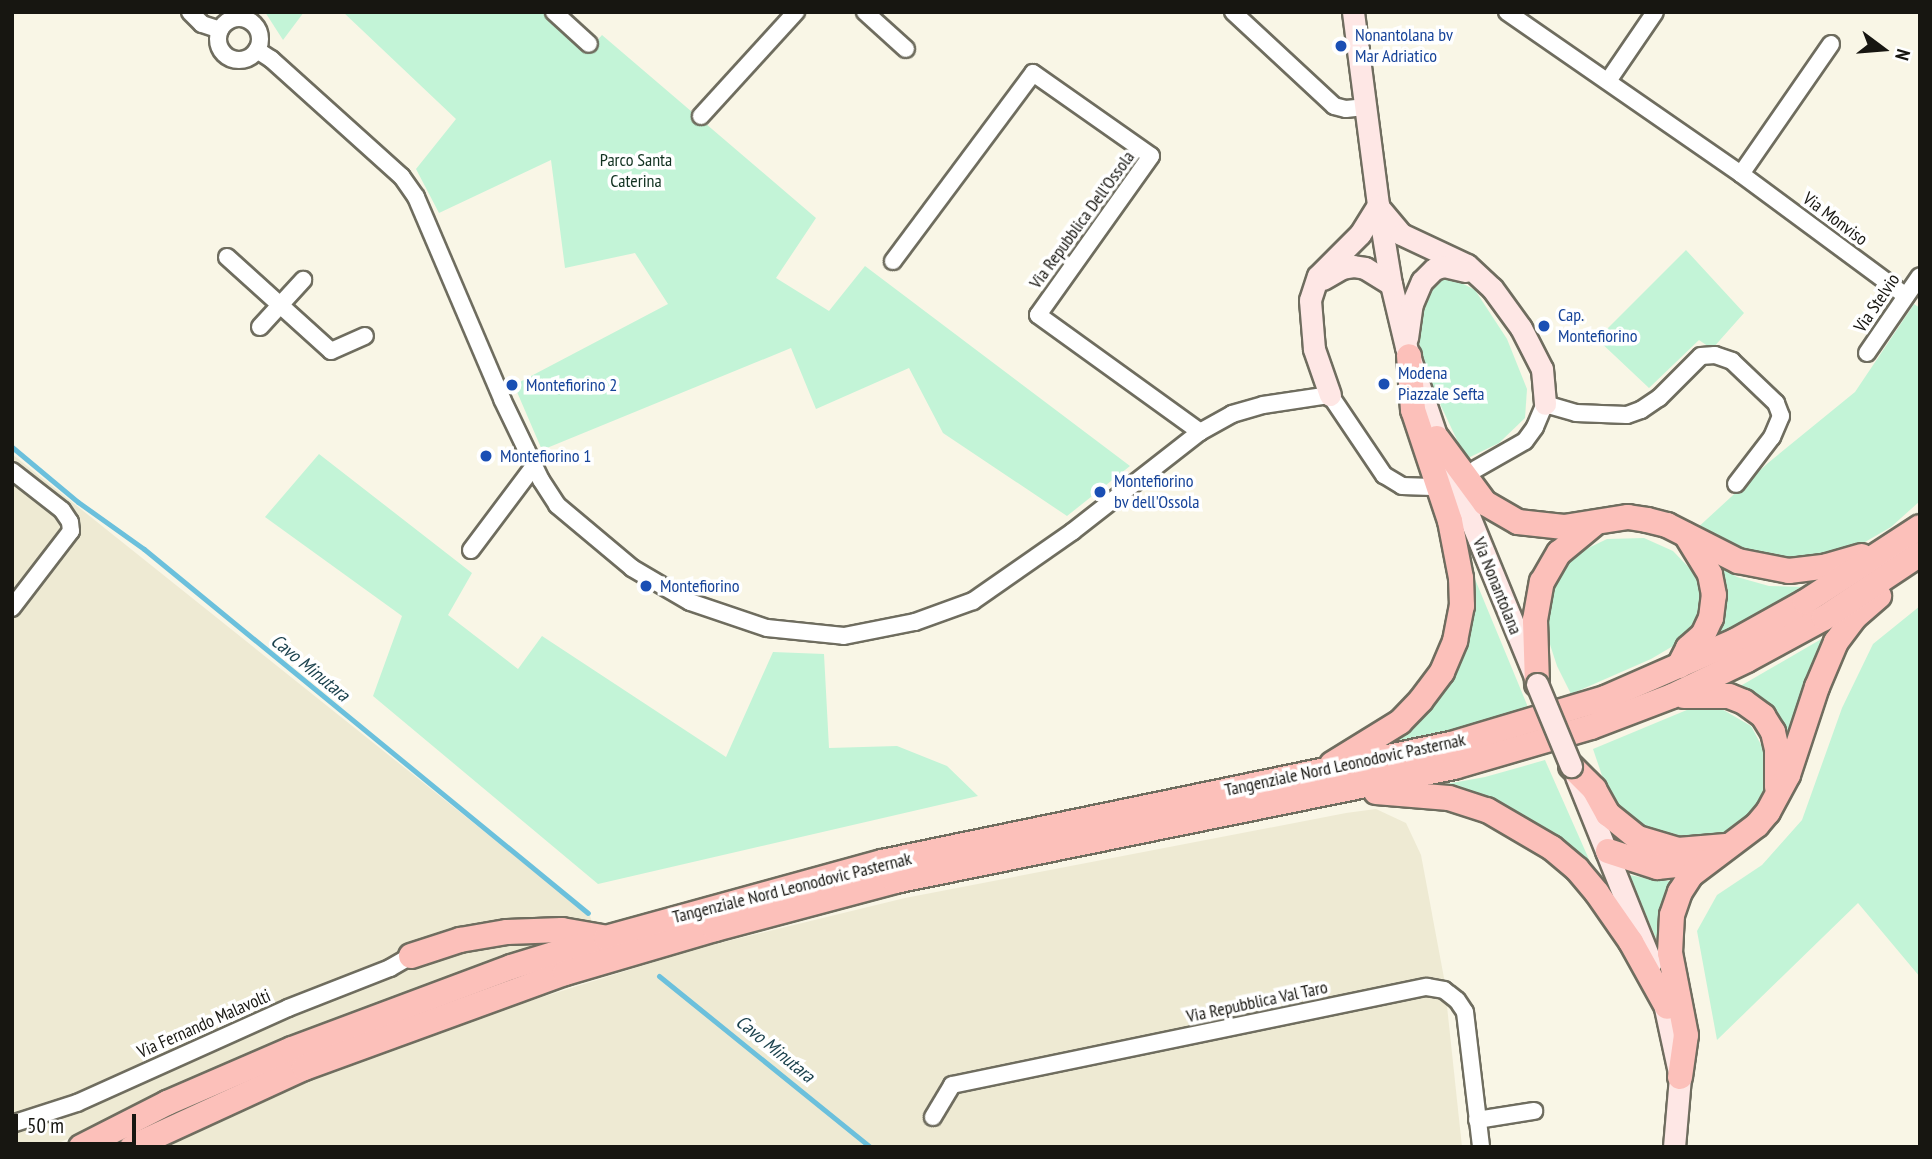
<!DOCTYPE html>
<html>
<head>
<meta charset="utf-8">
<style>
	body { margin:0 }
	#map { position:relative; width:1932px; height:1159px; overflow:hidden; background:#f9f6e6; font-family:"PT Sans Narrow",sans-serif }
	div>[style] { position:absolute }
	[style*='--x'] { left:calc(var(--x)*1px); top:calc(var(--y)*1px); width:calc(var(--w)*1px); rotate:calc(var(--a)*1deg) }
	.built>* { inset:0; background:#eeead3 }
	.green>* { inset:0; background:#c3f4d7 }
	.stream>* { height:5px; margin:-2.5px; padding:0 2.5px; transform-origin:2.5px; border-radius:2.5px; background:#6bc0dc }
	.roads { filter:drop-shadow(2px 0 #6f6d5f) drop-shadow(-2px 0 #6f6d5f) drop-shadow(0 2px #6f6d5f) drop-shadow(0 -2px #6f6d5f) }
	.minor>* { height:16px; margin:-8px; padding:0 8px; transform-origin:8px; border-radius:8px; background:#fff }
	.minor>.ring { margin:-8px; padding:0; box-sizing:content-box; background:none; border:16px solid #fff; border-radius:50% }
	.secondary>* { height:21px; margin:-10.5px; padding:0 10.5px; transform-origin:10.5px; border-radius:10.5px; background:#fee7e5 }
	.trunk>* { height:24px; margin:-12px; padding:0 12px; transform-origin:12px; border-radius:12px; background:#fcc0ba }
	.bridges { filter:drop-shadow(2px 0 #6f6d5f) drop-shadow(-2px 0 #6f6d5f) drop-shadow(0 2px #6f6d5f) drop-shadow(0 -2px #6f6d5f) }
	.secondary-bridge>* { height:21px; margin:-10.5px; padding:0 10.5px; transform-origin:10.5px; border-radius:10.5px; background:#fee7e5 }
	.dots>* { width:19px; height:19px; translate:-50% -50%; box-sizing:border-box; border:4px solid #fff; border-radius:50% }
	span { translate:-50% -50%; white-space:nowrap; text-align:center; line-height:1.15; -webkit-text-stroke:7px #fff; paint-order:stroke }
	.transit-label { font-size:18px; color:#164399 }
	.left { translate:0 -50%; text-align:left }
	.park-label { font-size:18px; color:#113120 }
	.street-label { font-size:18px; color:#171611 }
	.water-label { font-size:19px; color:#183f4b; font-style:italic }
	.frame { position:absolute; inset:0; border:14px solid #171611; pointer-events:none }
	.north { position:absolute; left:1848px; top:14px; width:70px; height:70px; -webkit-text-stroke:5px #fff; paint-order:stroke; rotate:106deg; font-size:19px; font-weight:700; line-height:28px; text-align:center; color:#171611 }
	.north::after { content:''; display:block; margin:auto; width:24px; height:32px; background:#171611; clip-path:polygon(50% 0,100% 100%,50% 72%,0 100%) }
	.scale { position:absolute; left:14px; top:1114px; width:122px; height:32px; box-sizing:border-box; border:4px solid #171611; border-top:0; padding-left:9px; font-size:21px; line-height:24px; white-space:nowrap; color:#171611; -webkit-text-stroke:5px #fff; paint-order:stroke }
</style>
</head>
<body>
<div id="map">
	<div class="built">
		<i style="clip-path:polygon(12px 454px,590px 916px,595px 931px,472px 969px,309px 1028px,50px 1147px,12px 1147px)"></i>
		<i style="clip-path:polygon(1376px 809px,1406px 823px,1421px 855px,1444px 978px,1462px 1147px,166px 1147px,224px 1115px,418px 1036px,699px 948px,905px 898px,1346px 813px)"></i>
	</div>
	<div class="green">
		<i style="clip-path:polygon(265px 12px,304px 12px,283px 40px)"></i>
		<i style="clip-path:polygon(343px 12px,541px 12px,586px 53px,602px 35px,816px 218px,776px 278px,829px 311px,865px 266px,1130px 466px,1067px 516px,943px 433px,909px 368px,816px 409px,791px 348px,542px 450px,514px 385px,668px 304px,635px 253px,565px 268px,551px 160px,439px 213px,416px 169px,456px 119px)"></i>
		<i style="clip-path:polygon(1686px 250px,1744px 313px,1712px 349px,1699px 340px,1649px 388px,1597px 339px)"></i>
		<i style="clip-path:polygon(1452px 278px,1475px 290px,1507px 339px,1527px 389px,1525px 418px,1499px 443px,1466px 459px,1433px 389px,1418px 341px,1417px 305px,1430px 281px)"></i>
		<i style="clip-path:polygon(1914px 304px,1920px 308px,1920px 501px,1891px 527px,1839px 557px,1784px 563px,1739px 553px,1694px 531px,1768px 463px,1855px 392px)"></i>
		<i style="clip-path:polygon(319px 454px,472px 573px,448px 615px,518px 669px,542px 636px,726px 757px,773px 652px,824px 654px,829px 748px,897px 746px,947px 766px,978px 796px,598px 884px,373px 696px,402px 616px,265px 517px)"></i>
		<i style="clip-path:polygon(1644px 538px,1673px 551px,1698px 577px,1703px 608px,1690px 636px,1651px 659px,1571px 694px,1557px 666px,1543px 623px,1548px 590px,1572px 556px,1607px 539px)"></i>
		<i style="clip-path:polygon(1465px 555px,1530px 712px,1376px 753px,1412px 727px,1450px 671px)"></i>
		<i style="clip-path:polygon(1710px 561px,1737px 577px,1769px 586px,1802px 587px,1765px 612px,1710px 640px)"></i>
		<i style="clip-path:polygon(1920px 606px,1920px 977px,1858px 903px,1717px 1040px,1697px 931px,1717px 895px,1762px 865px,1802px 820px,1842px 708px,1873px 644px)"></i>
		<i style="clip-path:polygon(1830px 634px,1784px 766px,1781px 743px,1730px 692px)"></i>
		<i style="clip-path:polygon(1694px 707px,1720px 708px,1751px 726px,1767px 756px,1765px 789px,1747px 819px,1718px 843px,1657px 841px,1614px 811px,1593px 749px)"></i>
		<i style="clip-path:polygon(1545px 760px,1607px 900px,1519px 822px,1413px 790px,1485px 777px)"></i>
		<i style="clip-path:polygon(1629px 875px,1662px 881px,1681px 880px,1659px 945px)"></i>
	</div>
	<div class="stream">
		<i style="--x:12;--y:447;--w:86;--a:39.8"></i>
		<i style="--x:78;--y:502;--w:81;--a:35.5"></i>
		<i style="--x:144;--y:549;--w:574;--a:39.35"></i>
		<i style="--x:659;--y:976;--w:272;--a:39"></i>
	</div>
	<div class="roads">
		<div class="minor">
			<i style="--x:190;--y:12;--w:17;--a:45"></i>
			<i style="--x:202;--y:24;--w:19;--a:18"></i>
			<i style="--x:554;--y:12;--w:47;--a:42.4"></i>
			<i style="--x:865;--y:12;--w:55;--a:42.1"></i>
			<i style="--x:1233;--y:12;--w:138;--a:42.9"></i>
			<i style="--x:1334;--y:106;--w:12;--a:14"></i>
			<i style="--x:1346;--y:109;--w:18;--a:-6"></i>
			<i style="--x:1507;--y:12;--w:285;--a:34.7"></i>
			<i style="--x:1741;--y:174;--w:205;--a:36.5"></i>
			<i class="ring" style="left:218px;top:18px;width:26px;height:26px"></i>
			<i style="--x:257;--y:50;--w:17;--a:33"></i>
			<i style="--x:271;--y:59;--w:176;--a:42"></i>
			<i style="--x:402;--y:177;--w:24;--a:55"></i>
			<i style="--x:416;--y:197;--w:220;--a:66.9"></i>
			<i style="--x:502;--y:399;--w:90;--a:64.3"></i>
			<i style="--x:541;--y:480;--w:30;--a:57"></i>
			<i style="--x:557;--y:505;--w:98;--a:40"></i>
			<i style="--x:632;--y:568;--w:67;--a:30.4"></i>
			<i style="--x:690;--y:602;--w:81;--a:18.7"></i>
			<i style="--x:767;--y:628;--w:77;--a:5.9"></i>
			<i style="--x:844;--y:636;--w:72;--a:-11.2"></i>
			<i style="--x:915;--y:622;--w:62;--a:-19.9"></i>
			<i style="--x:973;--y:601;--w:121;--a:-34.9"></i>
			<i style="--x:1072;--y:532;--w:162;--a:-38"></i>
			<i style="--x:1200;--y:432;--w:37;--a:-29"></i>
			<i style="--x:1232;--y:414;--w:32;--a:-16"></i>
			<i style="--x:1263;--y:405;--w:68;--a:-8.5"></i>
			<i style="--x:1330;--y:395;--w:97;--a:56"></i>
			<i style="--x:1384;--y:475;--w:21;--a:31"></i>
			<i style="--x:1402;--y:486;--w:30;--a:2"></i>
			<i style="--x:1608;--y:81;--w:83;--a:-55.7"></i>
			<i style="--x:701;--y:116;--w:141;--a:-47.6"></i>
			<i style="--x:1741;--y:174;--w:158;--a:-55.3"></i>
			<i style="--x:227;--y:257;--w:140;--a:42.1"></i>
			<i style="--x:331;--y:351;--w:37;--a:-24"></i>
			<i style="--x:893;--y:261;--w:234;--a:-53.3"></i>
			<i style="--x:1033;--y:73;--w:144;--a:35.1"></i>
			<i style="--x:1151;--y:156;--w:195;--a:125.4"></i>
			<i style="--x:1038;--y:315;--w:200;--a:35.8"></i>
			<i style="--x:260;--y:327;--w:64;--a:-47.5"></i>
			<i style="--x:1867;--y:353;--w:93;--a:-55.5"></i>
			<i style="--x:1476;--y:469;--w:56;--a:-29.7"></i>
			<i style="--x:1525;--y:441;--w:17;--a:-54"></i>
			<i style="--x:1535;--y:427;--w:25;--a:-67"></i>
			<i style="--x:1545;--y:404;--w:32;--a:16"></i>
			<i style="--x:1576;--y:413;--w:51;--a:2.2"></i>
			<i style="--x:1627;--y:415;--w:15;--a:-20"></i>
			<i style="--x:1641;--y:410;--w:22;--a:-34"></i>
			<i style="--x:1659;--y:398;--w:59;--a:-45"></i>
			<i style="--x:1701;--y:356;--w:14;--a:-4"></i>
			<i style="--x:1715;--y:355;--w:18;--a:19"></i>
			<i style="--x:1732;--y:361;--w:61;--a:43.7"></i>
			<i style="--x:1776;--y:403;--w:14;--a:69"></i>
			<i style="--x:1781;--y:416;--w:23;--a:113"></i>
			<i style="--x:1772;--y:437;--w:59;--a:127.5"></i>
			<i style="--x:12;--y:471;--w:63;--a:38"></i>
			<i style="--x:62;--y:510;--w:14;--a:56"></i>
			<i style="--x:70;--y:522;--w:9;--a:84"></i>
			<i style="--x:71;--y:531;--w:97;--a:127.5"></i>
			<i style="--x:471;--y:550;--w:105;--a:-53.1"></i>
			<i style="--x:933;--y:1117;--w:37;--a:-59"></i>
			<i style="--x:952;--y:1085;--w:485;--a:-11.7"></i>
			<i style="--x:1427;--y:987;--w:17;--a:10"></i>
			<i style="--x:1444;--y:990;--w:16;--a:38"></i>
			<i style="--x:1457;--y:1000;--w:14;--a:56"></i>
			<i style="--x:1465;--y:1012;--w:136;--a:83.2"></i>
			<i style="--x:1477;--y:1120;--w:58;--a:-9"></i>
			<i style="--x:12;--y:1124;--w:68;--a:-17.9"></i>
			<i style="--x:77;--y:1103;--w:231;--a:-24.2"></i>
			<i style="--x:288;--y:1008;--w:110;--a:-21.4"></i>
			<i style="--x:390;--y:968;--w:24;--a:-30"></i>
		</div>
		<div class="secondary">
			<i style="--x:1353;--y:12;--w:195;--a:82.6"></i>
			<i style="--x:1378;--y:205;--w:80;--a:80.7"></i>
			<i style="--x:1391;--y:284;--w:65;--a:76.6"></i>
			<i style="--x:1406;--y:347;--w:96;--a:71.2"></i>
			<i style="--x:1437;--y:438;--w:256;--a:67.7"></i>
			<i style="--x:1381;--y:210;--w:31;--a:50"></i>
			<i style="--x:1401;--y:234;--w:73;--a:25.2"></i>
			<i style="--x:1467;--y:265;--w:34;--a:43"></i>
			<i style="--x:1492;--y:288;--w:49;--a:54.1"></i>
			<i style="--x:1521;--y:328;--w:46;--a:62.9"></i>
			<i style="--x:1542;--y:369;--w:35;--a:85"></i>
			<i style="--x:1323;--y:279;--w:22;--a:-30"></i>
			<i style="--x:1342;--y:268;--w:11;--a:-10"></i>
			<i style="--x:1353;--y:266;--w:12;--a:9"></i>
			<i style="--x:1365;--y:268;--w:31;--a:32"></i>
			<i style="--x:1407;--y:338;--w:34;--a:-82"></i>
			<i style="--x:1412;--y:304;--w:25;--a:-67"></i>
			<i style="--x:1422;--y:281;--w:17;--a:-45"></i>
			<i style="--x:1434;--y:269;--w:10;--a:-17"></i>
			<i style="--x:1444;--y:266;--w:22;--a:13"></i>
			<i style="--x:1330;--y:395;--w:49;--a:-109.2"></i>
			<i style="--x:1314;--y:349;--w:49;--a:-94.7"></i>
			<i style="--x:1310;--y:300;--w:25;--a:-72"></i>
			<i style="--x:1318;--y:276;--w:59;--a:-45"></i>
			<i style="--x:1360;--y:234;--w:34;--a:-58"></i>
			<i style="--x:1576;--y:776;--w:201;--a:68.1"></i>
			<i style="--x:1662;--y:994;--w:85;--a:77.8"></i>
			<i style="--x:1680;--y:1077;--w:70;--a:94.9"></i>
		</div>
		<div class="trunk">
			<i style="--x:1437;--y:438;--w:81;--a:53.6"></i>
			<i style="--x:1485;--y:503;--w:38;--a:30"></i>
			<i style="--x:1518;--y:522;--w:46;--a:6.2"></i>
			<i style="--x:1564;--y:527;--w:65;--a:-8.9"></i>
			<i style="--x:1628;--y:517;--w:19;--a:9"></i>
			<i style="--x:1647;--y:520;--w:21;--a:14"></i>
			<i style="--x:1667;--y:525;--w:80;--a:26.9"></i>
			<i style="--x:1738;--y:561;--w:52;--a:11.1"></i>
			<i style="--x:1789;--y:571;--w:38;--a:-7"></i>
			<i style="--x:1827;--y:566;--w:36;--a:-16"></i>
			<i style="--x:1679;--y:666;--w:20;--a:-63"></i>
			<i style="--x:1688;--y:648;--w:20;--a:-41"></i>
			<i style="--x:1703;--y:635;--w:19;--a:-65"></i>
			<i style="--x:1711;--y:618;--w:23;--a:-83"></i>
			<i style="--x:1714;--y:595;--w:21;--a:-101"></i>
			<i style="--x:1710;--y:574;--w:46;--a:-121.6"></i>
			<i style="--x:1537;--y:684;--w:64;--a:-91.8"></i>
			<i style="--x:1535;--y:620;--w:39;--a:-80"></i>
			<i style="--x:1542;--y:582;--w:34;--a:-60"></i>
			<i style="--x:1559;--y:553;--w:44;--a:-39.5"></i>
			<i style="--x:1684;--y:696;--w:45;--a:0"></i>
			<i style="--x:1729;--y:696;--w:16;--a:22"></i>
			<i style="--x:1744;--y:702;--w:24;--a:36"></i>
			<i style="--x:1763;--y:716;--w:19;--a:58"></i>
			<i style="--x:1773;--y:732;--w:17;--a:77"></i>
			<i style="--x:1777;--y:749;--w:38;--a:90"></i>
			<i style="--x:1332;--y:764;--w:80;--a:-31.7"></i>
			<i style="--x:1400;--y:722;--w:30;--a:-46"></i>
			<i style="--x:1421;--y:700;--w:35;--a:-53"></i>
			<i style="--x:1442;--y:672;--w:34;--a:-67"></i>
			<i style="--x:1455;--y:641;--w:36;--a:-79"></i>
			<i style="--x:1462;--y:606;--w:28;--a:-92"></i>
			<i style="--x:1461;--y:578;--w:58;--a:-100.9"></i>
			<i style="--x:1450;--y:521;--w:117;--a:-108.4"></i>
			<i style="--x:1413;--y:410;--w:54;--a:-94.2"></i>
			<i style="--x:1571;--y:766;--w:33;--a:45"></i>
			<i style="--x:1594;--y:789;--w:29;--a:61"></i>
			<i style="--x:1608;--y:814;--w:38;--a:39"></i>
			<i style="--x:1638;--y:838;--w:42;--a:16.7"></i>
			<i style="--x:1678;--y:850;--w:48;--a:-4.8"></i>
			<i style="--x:1376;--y:792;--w:73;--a:4.7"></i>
			<i style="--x:1449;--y:798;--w:40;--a:18"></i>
			<i style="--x:1487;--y:810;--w:75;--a:30.3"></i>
			<i style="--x:1552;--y:848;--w:33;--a:40"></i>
			<i style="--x:1577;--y:869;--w:31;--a:50"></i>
			<i style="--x:1597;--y:893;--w:60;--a:55.2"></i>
			<i style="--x:1631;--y:942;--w:74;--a:61"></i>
			<i style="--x:1608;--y:851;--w:52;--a:18.1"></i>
			<i style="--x:1657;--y:867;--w:49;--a:-5.8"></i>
			<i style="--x:411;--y:956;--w:52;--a:-18.1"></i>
			<i style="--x:460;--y:940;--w:48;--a:-9.7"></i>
			<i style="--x:507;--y:932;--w:55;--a:-2.1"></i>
			<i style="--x:562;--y:930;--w:41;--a:9.9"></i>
			<i style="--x:1680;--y:1077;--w:42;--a:-81.9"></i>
			<i style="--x:1686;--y:1035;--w:84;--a:-101"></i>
			<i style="--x:1670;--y:953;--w:38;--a:-87"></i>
			<i style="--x:1672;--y:915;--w:24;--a:-71"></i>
			<i style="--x:1680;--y:892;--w:20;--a:-57"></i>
			<i style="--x:1691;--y:875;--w:83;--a:-37.1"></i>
			<i style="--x:1757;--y:825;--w:17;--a:-50"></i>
			<i style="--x:1768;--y:812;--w:42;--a:-61.6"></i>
			<i style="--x:1788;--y:775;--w:93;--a:-71.8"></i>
			<i style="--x:1817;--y:687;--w:49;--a:-67.1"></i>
			<i style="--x:1836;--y:642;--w:31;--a:-53"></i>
			<i style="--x:1855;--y:617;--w:32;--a:-41"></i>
			<i style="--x:81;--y:1147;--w:97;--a:-27.1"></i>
			<i style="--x:167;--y:1103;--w:136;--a:-23.4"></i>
			<i style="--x:292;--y:1049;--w:234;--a:-20.5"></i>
			<i style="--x:511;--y:967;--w:99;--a:-17"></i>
			<i style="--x:606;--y:938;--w:286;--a:-15.4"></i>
			<i style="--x:882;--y:862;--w:581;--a:-11.72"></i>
			<i style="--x:1451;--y:744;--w:161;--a:-16.6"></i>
			<i style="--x:1605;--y:698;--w:142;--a:-23.7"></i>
			<i style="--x:1735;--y:641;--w:80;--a:-29.1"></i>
			<i style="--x:1805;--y:602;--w:137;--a:-33.1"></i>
			<i style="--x:132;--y:1147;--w:189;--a:-24.7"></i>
			<i style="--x:304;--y:1068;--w:278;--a:-20"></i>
			<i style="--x:565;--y:973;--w:156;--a:-16.3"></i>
			<i style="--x:715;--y:929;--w:186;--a:-14.9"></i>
			<i style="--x:895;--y:881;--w:571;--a:-11.53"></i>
			<i style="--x:1454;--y:767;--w:143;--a:-16.3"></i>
			<i style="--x:1591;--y:727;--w:87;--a:-20.9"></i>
			<i style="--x:1672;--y:696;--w:83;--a:-25.6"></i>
			<i style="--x:1747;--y:660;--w:88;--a:-28.6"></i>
			<i style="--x:1824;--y:618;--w:115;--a:-33.7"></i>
		</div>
	</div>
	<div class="bridges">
		<div class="secondary-bridge">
			<i style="--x:1537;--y:684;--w:89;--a:67.5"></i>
		</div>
	</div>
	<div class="dots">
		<i style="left:1341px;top:46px;background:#1a4fb4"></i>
		<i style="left:1544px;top:326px;background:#1a4fb4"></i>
		<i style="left:1384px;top:384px;background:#1a4fb4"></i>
		<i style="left:512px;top:385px;background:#1a4fb4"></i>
		<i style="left:486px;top:456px;background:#1a4fb4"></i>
		<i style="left:1100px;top:492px;background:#1a4fb4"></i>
		<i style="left:646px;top:586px;background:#1a4fb4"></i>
	</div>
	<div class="transit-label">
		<span class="left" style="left:1355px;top:46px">Nonantolana bv<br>Mar Adriatico</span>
		<span class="left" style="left:1558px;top:326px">Cap.<br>Montefiorino</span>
		<span class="left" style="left:1398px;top:384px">Modena<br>Piazzale Sefta</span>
		<span class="left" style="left:526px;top:385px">Montefiorino 2</span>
		<span class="left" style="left:500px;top:456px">Montefiorino 1</span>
		<span class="left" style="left:1114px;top:492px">Montefiorino<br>bv dell'Ossola</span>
		<span class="left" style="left:660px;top:586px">Montefiorino</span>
	</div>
	<div class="park-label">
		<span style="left:636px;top:171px">Parco Santa<br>Caterina</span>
	</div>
	<div class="street-label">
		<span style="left:1835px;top:219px;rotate:37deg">Via Monviso</span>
		<span style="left:1082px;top:220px;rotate:-54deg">Via Repubblica Dell'Ossola</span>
		<span style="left:1877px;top:303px;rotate:-56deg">Via Stelvio</span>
		<span style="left:1497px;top:586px;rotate:68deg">Via Nonantolana</span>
		<span style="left:1345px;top:765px;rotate:-12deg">Tangenziale Nord Leonodovic Pasternak</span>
		<span style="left:792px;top:888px;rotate:-14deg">Tangenziale Nord Leonodovic Pasternak</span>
		<span style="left:1257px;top:1002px;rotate:-12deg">Via Repubblica Val Taro</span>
		<span style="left:204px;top:1024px;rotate:-24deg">Via Fernando Malavolti</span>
	</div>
	<div class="water-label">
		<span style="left:310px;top:668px;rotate:39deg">Cavo Minutara</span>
		<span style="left:775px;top:1049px;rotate:39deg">Cavo Minutara</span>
	</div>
	<div class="frame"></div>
	<div class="north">N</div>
	<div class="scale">50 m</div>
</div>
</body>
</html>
